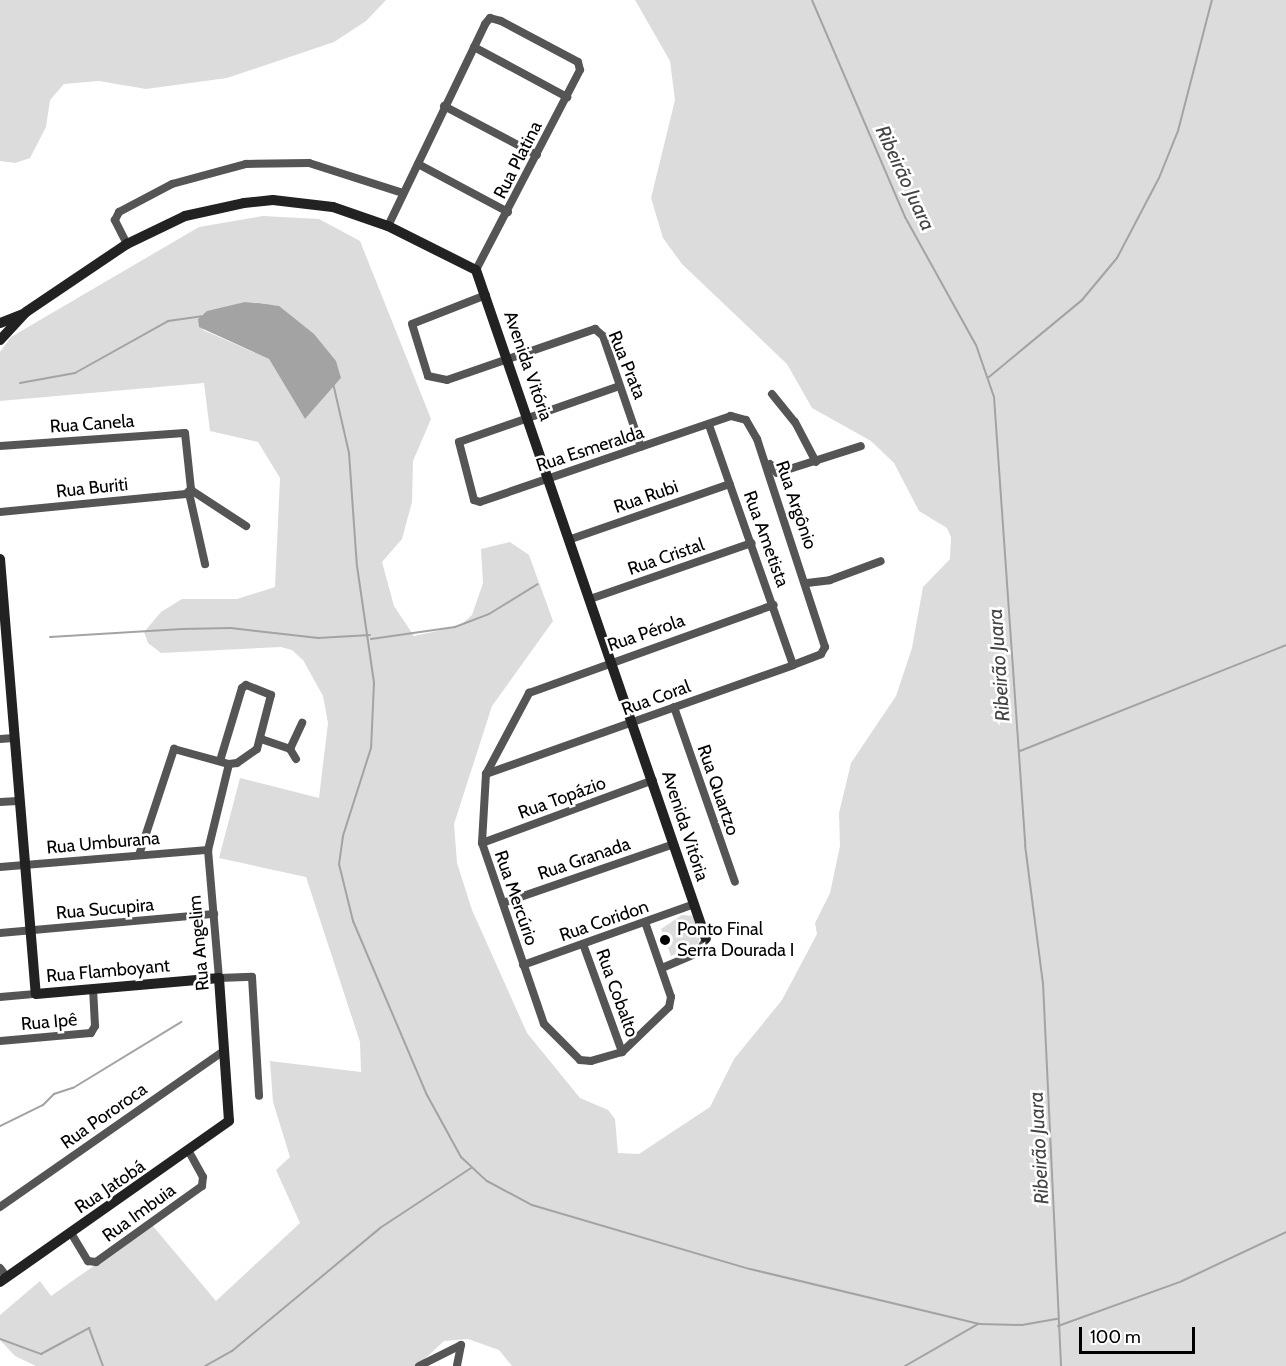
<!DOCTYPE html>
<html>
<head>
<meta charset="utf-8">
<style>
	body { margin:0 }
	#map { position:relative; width:1286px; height:1366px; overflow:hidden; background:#fff; font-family:Cabin,sans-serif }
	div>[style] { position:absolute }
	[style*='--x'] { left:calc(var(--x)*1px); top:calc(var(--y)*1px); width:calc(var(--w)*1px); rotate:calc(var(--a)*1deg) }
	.green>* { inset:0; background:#dcdcdc }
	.water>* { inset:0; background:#a3a3a3 }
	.stream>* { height:2px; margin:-1px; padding:0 1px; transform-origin:1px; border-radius:1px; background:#a3a3a3 }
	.street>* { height:8px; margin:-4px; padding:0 4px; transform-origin:4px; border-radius:4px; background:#555 }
	.secondary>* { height:10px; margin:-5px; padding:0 5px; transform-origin:5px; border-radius:5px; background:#222 }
	.dots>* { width:16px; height:16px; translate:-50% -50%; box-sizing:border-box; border:3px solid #fff; border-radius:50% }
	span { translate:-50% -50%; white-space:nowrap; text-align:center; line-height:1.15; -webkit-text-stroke:5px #fff; paint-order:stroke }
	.street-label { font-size:18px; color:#000 }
	.poi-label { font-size:18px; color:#000 }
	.left { translate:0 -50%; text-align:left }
	.water-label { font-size:20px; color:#444; font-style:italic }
	.scale { position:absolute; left:1079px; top:1327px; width:116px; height:27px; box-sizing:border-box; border:3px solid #000; border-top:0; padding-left:8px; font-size:18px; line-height:21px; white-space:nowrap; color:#000; -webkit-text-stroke:4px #fff; paint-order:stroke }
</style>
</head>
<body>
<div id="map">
	<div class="green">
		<i style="clip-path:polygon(0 0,386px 0,366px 21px,334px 42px,227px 78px,146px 89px,99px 81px,64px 84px,50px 100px,46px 127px,30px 158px,15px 163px,0 161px)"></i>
		<i style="clip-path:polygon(evenodd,635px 0,1286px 0,1286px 1366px,512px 1366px,499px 1350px,468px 1339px,444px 1341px,417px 1366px,36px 1366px,15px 1356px,0 1340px,0 1315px,40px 1281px,51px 1296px,152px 1225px,216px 1301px,300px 1223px,276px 1170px,290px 1157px,273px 1102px,270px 1061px,361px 1072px,360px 1042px,306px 877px,219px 858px,240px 778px,319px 798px,328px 723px,323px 696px,303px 660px,292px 650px,281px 647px,161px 653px,148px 643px,144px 632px,161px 612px,182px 599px,237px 599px,275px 587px,280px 478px,258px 442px,210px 431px,204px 383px,0 401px,0 352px,11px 337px,199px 227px,263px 216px,319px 219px,360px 241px,431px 419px,413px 461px,412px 502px,402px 539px,382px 562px,394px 606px,414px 636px,460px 626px,472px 615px,483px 583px,481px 549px,510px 542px,529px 555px,553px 621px,492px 706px,454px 824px,457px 863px,472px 910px,527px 1033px,580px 1098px,608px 1110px,615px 1119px,618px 1153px,639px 1154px,710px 1107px,734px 1059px,782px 1000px,817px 934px,815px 923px,830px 893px,840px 846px,839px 813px,851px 763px,896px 696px,912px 648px,923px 587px,950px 559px,951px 537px,947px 528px,919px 511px,894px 463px,871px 441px,812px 408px,787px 364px,682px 264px,663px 238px,651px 198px,675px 100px,670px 61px,635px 0,202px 314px,341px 378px,305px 419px,269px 359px,203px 330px,202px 314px)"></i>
		<i style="clip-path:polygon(682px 915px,695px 916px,702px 926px,698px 944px,671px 956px,661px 929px)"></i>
	</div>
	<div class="water">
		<i style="clip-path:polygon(245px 302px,279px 306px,314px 334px,336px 361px,341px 378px,305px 419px,269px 359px,199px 327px,198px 319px,207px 311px)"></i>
	</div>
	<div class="stream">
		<i style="--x:812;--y:0;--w:236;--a:66.8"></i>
		<i style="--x:905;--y:217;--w:146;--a:61"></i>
		<i style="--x:976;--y:345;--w:55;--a:70.9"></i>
		<i style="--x:994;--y:397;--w:449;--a:86"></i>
		<i style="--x:1025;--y:845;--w:139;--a:82.6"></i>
		<i style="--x:1043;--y:983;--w:383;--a:87.3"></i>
		<i style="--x:257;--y:304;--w:15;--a:8"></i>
		<i style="--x:989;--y:377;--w:121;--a:-39.6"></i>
		<i style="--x:1082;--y:300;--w:55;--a:-50.2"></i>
		<i style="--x:1117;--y:258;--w:90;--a:-62.3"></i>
		<i style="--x:1159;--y:178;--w:51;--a:-68"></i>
		<i style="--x:1178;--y:131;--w:135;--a:-75.5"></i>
		<i style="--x:20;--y:383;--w:56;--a:-10.3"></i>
		<i style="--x:75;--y:373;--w:107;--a:-29.2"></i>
		<i style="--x:168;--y:321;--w:34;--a:-8"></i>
		<i style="--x:333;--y:383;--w:72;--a:77.1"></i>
		<i style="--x:349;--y:453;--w:113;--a:86"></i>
		<i style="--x:357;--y:566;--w:118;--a:81.7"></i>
		<i style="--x:374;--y:683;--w:65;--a:92.6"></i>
		<i style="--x:371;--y:748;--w:92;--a:107.7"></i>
		<i style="--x:343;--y:836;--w:28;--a:98"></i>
		<i style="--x:339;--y:864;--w:59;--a:76.2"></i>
		<i style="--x:353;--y:921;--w:189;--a:67"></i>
		<i style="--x:427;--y:1095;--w:71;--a:61.3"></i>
		<i style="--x:461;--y:1157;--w:35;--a:43"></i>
		<i style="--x:487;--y:1181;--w:51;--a:28.1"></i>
		<i style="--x:532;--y:1205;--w:227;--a:16.4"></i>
		<i style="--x:750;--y:1269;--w:236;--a:13.5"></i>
		<i style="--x:979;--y:1324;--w:43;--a:1.3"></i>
		<i style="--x:1022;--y:1325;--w:36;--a:-10"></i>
		<i style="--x:50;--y:637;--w:132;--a:-3.5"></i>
		<i style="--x:182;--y:629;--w:49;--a:-1.2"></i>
		<i style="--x:231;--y:628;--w:88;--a:6.6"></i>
		<i style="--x:318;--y:638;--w:52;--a:-3.3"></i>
		<i style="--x:371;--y:639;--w:85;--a:-8.1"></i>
		<i style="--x:455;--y:627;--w:36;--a:-21"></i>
		<i style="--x:489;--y:614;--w:57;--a:-31.5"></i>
		<i style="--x:1020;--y:751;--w:286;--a:-21.7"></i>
		<i style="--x:0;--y:1126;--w:48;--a:-26"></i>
		<i style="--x:43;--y:1105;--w:16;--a:-45"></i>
		<i style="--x:54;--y:1094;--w:20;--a:-18"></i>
		<i style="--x:73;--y:1088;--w:127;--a:-31.4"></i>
		<i style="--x:1058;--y:1326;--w:132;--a:-19.9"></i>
		<i style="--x:1182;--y:1281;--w:115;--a:-25.2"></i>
		<i style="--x:0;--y:1339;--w:44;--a:20.1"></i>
		<i style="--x:41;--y:1354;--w:55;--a:-28.4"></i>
		<i style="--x:89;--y:1328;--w:40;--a:69.8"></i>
		<i style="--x:205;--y:1366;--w:31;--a:-29"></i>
		<i style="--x:232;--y:1351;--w:192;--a:-39.7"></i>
		<i style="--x:380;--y:1228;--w:109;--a:-33.4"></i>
		<i style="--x:905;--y:1366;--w:84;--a:-29.9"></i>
	</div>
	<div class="street">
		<i style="--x:474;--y:47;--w:106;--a:28.3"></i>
		<i style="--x:444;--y:106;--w:105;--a:27.8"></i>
		<i style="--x:418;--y:164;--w:102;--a:28.1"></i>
		<i style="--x:388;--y:226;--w:224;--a:-64.3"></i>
		<i style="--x:485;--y:24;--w:8;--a:-50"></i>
		<i style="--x:490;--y:18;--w:11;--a:15"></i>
		<i style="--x:501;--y:21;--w:87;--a:28"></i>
		<i style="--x:578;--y:62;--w:8;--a:76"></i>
		<i style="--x:580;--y:70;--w:225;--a:117.5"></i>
		<i style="--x:127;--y:244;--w:27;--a:-117"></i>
		<i style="--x:115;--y:220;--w:9;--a:-63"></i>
		<i style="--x:119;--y:212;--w:60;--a:-27.8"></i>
		<i style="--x:172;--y:184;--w:77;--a:-15.1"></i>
		<i style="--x:246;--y:164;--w:63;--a:-0.9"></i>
		<i style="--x:309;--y:163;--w:99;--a:17.7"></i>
		<i style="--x:486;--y:295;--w:79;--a:158.6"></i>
		<i style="--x:412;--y:324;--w:54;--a:72.9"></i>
		<i style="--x:428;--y:376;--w:19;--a:12"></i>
		<i style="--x:447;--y:380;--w:157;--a:-19"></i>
		<i style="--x:595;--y:329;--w:11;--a:41"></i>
		<i style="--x:603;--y:336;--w:117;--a:71.1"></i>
		<i style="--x:772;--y:394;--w:36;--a:51"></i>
		<i style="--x:795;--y:422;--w:45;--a:62.3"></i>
		<i style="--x:709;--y:425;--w:254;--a:70.7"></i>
		<i style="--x:0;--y:446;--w:185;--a:-4"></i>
		<i style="--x:185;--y:433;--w:56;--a:83.9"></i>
		<i style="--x:191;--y:489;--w:7;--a:135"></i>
		<i style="--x:186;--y:494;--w:187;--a:174.5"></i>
		<i style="--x:770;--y:464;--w:11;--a:52"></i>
		<i style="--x:777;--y:473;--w:88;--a:-17.8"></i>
		<i style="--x:191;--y:490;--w:66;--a:33.2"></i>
		<i style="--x:189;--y:493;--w:73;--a:77.3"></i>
		<i style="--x:571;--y:539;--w:168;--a:-19.1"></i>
		<i style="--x:807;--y:583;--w:23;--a:-7"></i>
		<i style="--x:830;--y:580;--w:54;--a:-20.4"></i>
		<i style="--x:590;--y:599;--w:171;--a:-19.1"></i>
		<i style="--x:674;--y:707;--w:185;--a:70.8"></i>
		<i style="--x:0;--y:739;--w:14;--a:-4"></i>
		<i style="--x:261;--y:739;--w:31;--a:19"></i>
		<i style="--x:296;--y:759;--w:12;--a:-121"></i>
		<i style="--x:290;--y:749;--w:29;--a:-65"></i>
		<i style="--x:229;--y:764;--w:89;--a:103.7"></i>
		<i style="--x:208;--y:850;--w:128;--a:85.1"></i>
		<i style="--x:219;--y:978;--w:33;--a:-2"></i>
		<i style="--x:252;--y:977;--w:119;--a:86.6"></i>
		<i style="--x:486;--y:774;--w:326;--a:-19.5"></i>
		<i style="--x:793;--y:665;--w:30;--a:-21"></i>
		<i style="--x:821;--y:654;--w:8;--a:-60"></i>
		<i style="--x:825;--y:647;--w:219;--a:-108.1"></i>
		<i style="--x:757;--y:439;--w:22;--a:-120"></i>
		<i style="--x:746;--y:420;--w:16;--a:-165"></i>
		<i style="--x:731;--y:416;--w:265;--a:161.1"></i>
		<i style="--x:480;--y:502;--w:6;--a:-162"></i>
		<i style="--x:474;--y:500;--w:60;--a:-104.5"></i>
		<i style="--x:459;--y:442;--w:170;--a:-19.2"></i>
		<i style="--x:0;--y:802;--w:18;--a:-3"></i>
		<i style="--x:482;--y:843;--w:182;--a:-20.2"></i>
		<i style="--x:139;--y:855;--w:112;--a:-71.7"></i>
		<i style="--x:174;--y:749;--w:57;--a:15.3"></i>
		<i style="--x:229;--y:764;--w:8;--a:-7"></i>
		<i style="--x:237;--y:763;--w:24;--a:-35"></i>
		<i style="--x:257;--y:749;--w:56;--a:-75.5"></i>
		<i style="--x:271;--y:695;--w:27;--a:-158"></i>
		<i style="--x:246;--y:685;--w:5;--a:143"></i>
		<i style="--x:242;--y:688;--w:76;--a:106.8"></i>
		<i style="--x:0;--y:867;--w:209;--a:-4.7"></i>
		<i style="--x:503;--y:903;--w:181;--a:-19"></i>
		<i style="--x:645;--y:922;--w:79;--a:70.9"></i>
		<i style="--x:671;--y:997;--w:10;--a:101"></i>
		<i style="--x:669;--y:1007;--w:65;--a:136.2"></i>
		<i style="--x:622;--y:1052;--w:32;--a:164"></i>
		<i style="--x:591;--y:1061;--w:11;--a:-175"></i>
		<i style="--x:580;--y:1060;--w:51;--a:-135"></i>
		<i style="--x:544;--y:1024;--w:191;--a:-108.9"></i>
		<i style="--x:482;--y:843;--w:69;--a:-86.7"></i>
		<i style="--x:486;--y:774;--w:92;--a:-62"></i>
		<i style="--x:529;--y:693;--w:260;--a:-19.8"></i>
		<i style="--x:0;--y:933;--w:215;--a:-5.1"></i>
		<i style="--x:583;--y:944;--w:115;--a:70.1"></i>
		<i style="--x:523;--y:965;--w:182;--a:-19.6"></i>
		<i style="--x:662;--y:968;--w:39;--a:-23"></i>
		<i style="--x:698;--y:953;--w:16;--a:-60"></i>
		<i style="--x:0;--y:997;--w:36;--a:-5"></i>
		<i style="--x:0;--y:1041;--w:91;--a:-5"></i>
		<i style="--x:91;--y:1033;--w:8;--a:-60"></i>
		<i style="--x:95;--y:1026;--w:36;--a:-93"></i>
		<i style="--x:0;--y:1207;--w:274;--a:-34.9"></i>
		<i style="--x:71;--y:1233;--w:33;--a:59"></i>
		<i style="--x:88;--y:1261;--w:8;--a:7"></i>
		<i style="--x:96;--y:1262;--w:130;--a:-35.6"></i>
		<i style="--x:202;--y:1186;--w:9;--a:-84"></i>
		<i style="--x:203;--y:1177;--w:29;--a:-119"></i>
		<i style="--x:0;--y:1268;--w:10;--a:53"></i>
		<i style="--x:419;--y:1366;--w:47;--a:-26.6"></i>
		<i style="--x:461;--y:1345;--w:21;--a:101"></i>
	</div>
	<div class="secondary">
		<i style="--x:0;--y:323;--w:25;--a:-21"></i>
		<i style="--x:0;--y:340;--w:38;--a:-47"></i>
		<i style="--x:26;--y:312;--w:122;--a:-34"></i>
		<i style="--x:127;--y:244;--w:64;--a:-25.8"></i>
		<i style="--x:185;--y:216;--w:60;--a:-12.4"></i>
		<i style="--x:244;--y:203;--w:29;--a:-6"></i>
		<i style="--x:273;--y:200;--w:60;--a:6.7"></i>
		<i style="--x:333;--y:207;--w:58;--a:19.1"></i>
		<i style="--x:388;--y:226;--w:98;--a:26.6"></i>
		<i style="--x:476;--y:270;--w:707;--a:71.03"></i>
		<i style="--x:0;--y:559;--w:436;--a:85.3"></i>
		<i style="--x:36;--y:994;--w:184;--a:-5"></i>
		<i style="--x:219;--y:978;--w:143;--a:86"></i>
		<i style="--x:229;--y:1121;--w:280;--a:144.9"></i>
	</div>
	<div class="dots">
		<i style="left:665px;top:940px;background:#000"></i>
	</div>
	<div class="street-label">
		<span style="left:518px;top:160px;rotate:-63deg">Rua Platina</span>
		<span style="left:627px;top:365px;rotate:68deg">Rua Prata</span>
		<span style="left:528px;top:366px;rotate:71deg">Avenida Vitória</span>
		<span style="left:92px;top:424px;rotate:-4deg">Rua Canela</span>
		<span style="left:590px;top:449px;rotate:-18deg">Rua Esmeralda</span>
		<span style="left:92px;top:488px;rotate:-6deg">Rua Buriti</span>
		<span style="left:646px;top:497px;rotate:-19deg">Rua Rubi</span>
		<span style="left:796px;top:505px;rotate:71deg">Rua Argônio</span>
		<span style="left:766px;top:539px;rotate:70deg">Rua Ametista</span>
		<span style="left:666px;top:557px;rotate:-19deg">Rua Cristal</span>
		<span style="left:646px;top:633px;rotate:-19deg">Rua Pérola</span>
		<span style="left:656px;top:698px;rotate:-20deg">Rua Coral</span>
		<span style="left:718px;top:790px;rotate:71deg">Rua Quartzo</span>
		<span style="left:562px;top:798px;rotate:-20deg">Rua Topázio</span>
		<span style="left:685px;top:826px;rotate:72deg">Avenida Vitória</span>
		<span style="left:103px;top:843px;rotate:-5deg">Rua Umburana</span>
		<span style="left:584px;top:859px;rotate:-19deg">Rua Granada</span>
		<span style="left:516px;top:898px;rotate:71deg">Rua Mercúrio</span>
		<span style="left:105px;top:909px;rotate:-5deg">Rua Sucupira</span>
		<span style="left:604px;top:921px;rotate:-19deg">Rua Coridon</span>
		<span style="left:199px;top:943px;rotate:-95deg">Rua Angelim</span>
		<span style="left:108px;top:971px;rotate:-5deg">Rua Flamboyant</span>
		<span style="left:617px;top:993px;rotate:70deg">Rua Cobalto</span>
		<span style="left:49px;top:1022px;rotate:-5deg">Rua Ipê</span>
		<span style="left:104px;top:1116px;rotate:-35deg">Rua Pororoca</span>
		<span style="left:110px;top:1187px;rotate:-34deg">Rua Jatobá</span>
		<span style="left:139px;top:1213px;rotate:-36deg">Rua Imbuia</span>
	</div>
	<div class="poi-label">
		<span class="left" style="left:677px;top:940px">Ponto Final<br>Serra Dourada I</span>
	</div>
	<div class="water-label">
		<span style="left:905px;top:178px;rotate:65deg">Ribeirão Juara</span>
		<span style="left:999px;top:665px;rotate:-94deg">Ribeirão Juara</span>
		<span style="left:1039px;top:1148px;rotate:-93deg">Ribeirão Juara</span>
	</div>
	<div class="scale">100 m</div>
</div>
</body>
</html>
